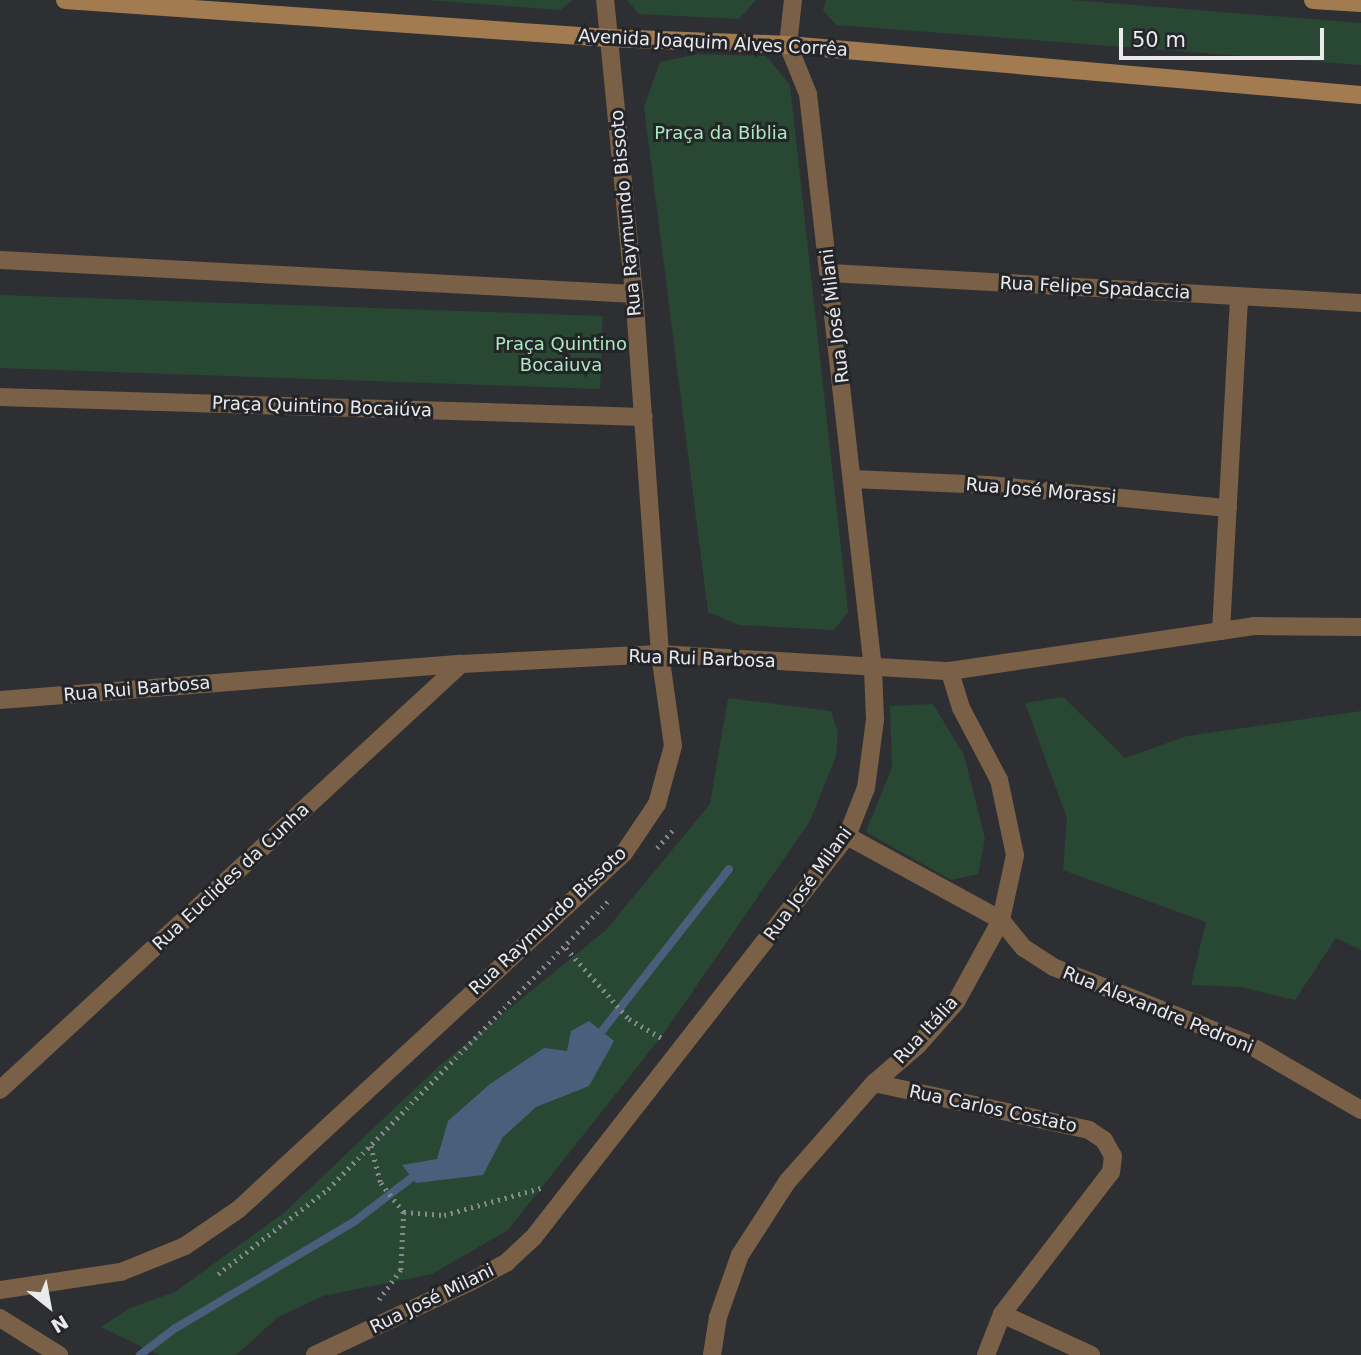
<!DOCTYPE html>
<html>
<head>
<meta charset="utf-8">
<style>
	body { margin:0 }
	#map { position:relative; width:1361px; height:1355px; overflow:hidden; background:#2e2f33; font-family:"DejaVu Sans",sans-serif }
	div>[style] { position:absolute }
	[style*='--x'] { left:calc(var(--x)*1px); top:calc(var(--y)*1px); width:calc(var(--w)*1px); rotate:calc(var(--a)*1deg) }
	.green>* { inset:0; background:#284834; transform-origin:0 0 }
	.water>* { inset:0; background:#4a5f7c }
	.stream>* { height:8px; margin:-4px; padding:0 4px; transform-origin:4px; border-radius:4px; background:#4a5f7c }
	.path>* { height:4.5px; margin-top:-2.25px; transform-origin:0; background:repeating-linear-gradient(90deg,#88898c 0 2px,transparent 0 7px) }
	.street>* { height:18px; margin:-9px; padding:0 9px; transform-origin:9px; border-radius:9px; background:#7a6046 }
	.secondary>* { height:18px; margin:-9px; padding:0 9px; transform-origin:9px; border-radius:9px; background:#a37b50 }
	span { translate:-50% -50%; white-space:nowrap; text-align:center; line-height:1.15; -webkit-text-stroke:6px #242529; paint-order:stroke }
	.street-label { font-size:18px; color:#eaeaed }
	.park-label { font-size:18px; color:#abe9c0 }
	.north { position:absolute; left:14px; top:1271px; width:70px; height:70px; -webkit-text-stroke:5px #242529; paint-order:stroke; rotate:149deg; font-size:19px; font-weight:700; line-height:28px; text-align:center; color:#eaeaed }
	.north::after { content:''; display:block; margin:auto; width:24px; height:32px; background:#eaeaed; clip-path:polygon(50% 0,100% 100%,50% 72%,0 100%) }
	.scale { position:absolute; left:1119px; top:28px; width:205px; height:32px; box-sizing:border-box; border:4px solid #eaeaed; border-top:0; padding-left:9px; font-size:21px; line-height:24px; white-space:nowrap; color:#eaeaed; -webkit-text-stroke:5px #242529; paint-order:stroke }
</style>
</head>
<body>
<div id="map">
	<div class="green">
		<i style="clip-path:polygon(429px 0,573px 0,560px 10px)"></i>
		<i style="clip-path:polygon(627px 0,756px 0,739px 19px,639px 14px)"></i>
		<i style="clip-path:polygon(826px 0,1071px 0,1361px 23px,1361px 65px,836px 25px,823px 10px)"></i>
		<i style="clip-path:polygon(698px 54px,766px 56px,790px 85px,848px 612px,834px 630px,739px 625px,708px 612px,644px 107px,660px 62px)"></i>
		<i style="left:0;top:295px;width:603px;height:73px;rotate:2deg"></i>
		<i style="clip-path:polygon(1063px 697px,1125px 758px,1187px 736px,1361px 711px,1361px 950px,1336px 938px,1295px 1000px,1241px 987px,1191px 985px,1206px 922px,1063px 870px,1067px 818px,1025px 703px)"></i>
		<i style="clip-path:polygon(728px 698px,831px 711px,838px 732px,836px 756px,810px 821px,664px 1033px,508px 1230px,432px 1274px,323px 1296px,278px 1317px,236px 1355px,159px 1355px,101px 1327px,130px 1308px,175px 1292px,285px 1212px,439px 1066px,606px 930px,710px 804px)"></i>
		<i style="clip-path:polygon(933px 704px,964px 755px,985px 839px,978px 874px,951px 880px,866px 832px,892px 767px,890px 706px)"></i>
	</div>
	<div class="water">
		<i style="clip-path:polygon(589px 1021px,614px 1041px,589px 1086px,536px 1107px,503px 1137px,483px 1175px,416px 1183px,402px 1165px,437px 1159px,448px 1121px,490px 1084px,544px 1048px,567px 1051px,571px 1031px)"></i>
	</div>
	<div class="stream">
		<i style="--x:595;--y:1040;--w:217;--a:-51.9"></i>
		<i style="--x:140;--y:1355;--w:43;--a:-37.4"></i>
		<i style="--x:174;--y:1329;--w:211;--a:-30.8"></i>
		<i style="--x:355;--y:1221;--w:81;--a:-37.4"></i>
	</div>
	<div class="path">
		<i style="--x:657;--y:848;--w:23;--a:-49"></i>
		<i style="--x:566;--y:948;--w:95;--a:48.4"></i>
		<i style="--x:629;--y:1019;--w:38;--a:30"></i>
		<i style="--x:371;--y:1146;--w:38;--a:75"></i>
		<i style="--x:381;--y:1183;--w:37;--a:52"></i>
		<i style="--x:404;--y:1212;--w:58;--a:93"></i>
		<i style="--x:401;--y:1270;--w:39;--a:126"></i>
		<i style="--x:404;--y:1212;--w:40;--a:4.3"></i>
		<i style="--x:444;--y:1215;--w:104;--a:-15.6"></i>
		<i style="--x:218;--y:1274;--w:139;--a:-37.7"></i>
		<i style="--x:328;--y:1189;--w:402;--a:-45.8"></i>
	</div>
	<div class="street">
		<i style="--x:0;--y:260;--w:635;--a:3.07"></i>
		<i style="--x:830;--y:273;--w:532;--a:3.23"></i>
		<i style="--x:0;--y:397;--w:644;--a:1.78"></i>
		<i style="--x:853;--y:479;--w:135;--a:2.5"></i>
		<i style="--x:988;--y:485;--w:241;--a:5.5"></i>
		<i style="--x:1221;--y:631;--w:335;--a:-86.9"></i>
		<i style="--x:0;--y:700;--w:462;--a:-4.5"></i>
		<i style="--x:461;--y:664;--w:199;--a:-2.9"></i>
		<i style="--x:660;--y:654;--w:290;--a:3.4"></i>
		<i style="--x:950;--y:671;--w:307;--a:-8.4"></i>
		<i style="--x:1254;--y:626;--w:107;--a:0.5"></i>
		<i style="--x:847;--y:836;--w:175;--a:28.6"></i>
		<i style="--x:1001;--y:920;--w:36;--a:51"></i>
		<i style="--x:1024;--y:948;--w:35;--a:33"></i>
		<i style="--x:1053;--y:967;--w:207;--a:21.5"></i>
		<i style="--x:1246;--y:1043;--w:133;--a:30.2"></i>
		<i style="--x:874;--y:1083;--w:220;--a:12.3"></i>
		<i style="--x:1089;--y:1130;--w:18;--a:34"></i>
		<i style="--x:1104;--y:1140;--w:18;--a:61"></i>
		<i style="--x:1113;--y:1156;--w:16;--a:97"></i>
		<i style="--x:1111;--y:1172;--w:179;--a:127.5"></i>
		<i style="--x:1002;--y:1314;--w:44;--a:111.3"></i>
		<i style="--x:0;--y:1090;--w:628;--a:-42.74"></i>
		<i style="--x:0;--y:1290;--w:122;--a:-8.5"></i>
		<i style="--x:121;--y:1272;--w:69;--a:-22.1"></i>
		<i style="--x:185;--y:1246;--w:65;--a:-34.4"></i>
		<i style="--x:239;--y:1209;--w:524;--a:-42.76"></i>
		<i style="--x:624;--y:853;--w:59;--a:-56"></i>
		<i style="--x:657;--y:804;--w:60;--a:-74.6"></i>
		<i style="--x:673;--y:746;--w:93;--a:-98"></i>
		<i style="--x:660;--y:654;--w:361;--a:-94.1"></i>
		<i style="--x:634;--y:294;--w:295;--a:-95.6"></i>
		<i style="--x:1002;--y:1314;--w:98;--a:24.7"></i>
		<i style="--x:0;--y:1318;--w:70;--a:32.1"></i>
		<i style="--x:315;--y:1355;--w:174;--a:-25.2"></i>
		<i style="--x:472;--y:1281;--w:40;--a:-28"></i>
		<i style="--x:507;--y:1262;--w:35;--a:-43"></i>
		<i style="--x:533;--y:1238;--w:510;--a:-52.01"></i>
		<i style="--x:847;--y:836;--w:52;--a:-68.4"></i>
		<i style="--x:866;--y:788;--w:69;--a:-82.5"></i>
		<i style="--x:875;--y:720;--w:51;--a:-92.2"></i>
		<i style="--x:873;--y:669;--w:579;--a:-96.45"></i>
		<i style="--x:808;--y:94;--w:53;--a:-112.2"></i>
		<i style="--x:788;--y:45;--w:45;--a:-83.7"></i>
		<i style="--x:712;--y:1355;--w:38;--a:-81"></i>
		<i style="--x:718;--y:1317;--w:66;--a:-70.5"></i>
		<i style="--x:740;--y:1255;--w:87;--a:-57.2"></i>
		<i style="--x:787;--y:1182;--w:132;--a:-48.7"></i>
		<i style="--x:874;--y:1083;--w:58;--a:-40.8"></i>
		<i style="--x:918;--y:1045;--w:57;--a:-48.5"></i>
		<i style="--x:956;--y:1002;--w:94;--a:-61.2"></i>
		<i style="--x:1001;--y:920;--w:66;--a:-77.8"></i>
		<i style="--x:1015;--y:855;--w:77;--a:-102"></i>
		<i style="--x:999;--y:780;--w:81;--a:-117.8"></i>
		<i style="--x:961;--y:708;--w:39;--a:-107"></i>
	</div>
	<div class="secondary">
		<i style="--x:65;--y:0;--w:545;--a:4"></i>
		<i style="--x:609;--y:38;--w:179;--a:2.2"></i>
		<i style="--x:788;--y:45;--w:575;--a:4.99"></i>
		<i style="--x:1313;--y:0;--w:48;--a:3.6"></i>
	</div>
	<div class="street-label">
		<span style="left:713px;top:43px;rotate:3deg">Avenida Joaquim Alves Corrêa</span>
		<span style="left:626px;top:213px;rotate:-95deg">Rua Raymundo Bissoto</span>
		<span style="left:1095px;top:288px;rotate:3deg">Rua Felipe Spadaccia</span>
		<span style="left:835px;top:316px;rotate:-97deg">Rua José Milani</span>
		<span style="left:322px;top:407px;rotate:2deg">Praça Quintino Bocaiúva</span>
		<span style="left:1041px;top:491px;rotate:5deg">Rua José Morassi</span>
		<span style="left:702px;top:659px;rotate:2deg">Rua Rui Barbosa</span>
		<span style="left:137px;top:689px;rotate:-5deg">Rua Rui Barbosa</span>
		<span style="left:231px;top:877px;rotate:-43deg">Rua Euclides da Cunha</span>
		<span style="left:808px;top:884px;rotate:-54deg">Rua José Milani</span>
		<span style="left:548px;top:921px;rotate:-43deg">Rua Raymundo Bissoto</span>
		<span style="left:1158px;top:1010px;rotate:22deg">Rua Alexandre Pedroni</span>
		<span style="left:926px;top:1030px;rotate:-47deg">Rua Itália</span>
		<span style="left:993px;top:1109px;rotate:12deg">Rua Carlos Costato</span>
		<span style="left:432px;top:1299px;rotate:-26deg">Rua José Milani</span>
	</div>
	<div class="park-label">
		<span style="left:721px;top:133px">Praça da Bíblia</span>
		<span style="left:561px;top:355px">Praça Quintino<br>Bocaiuva</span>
	</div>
	<div class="north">N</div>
	<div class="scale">50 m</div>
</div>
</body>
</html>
